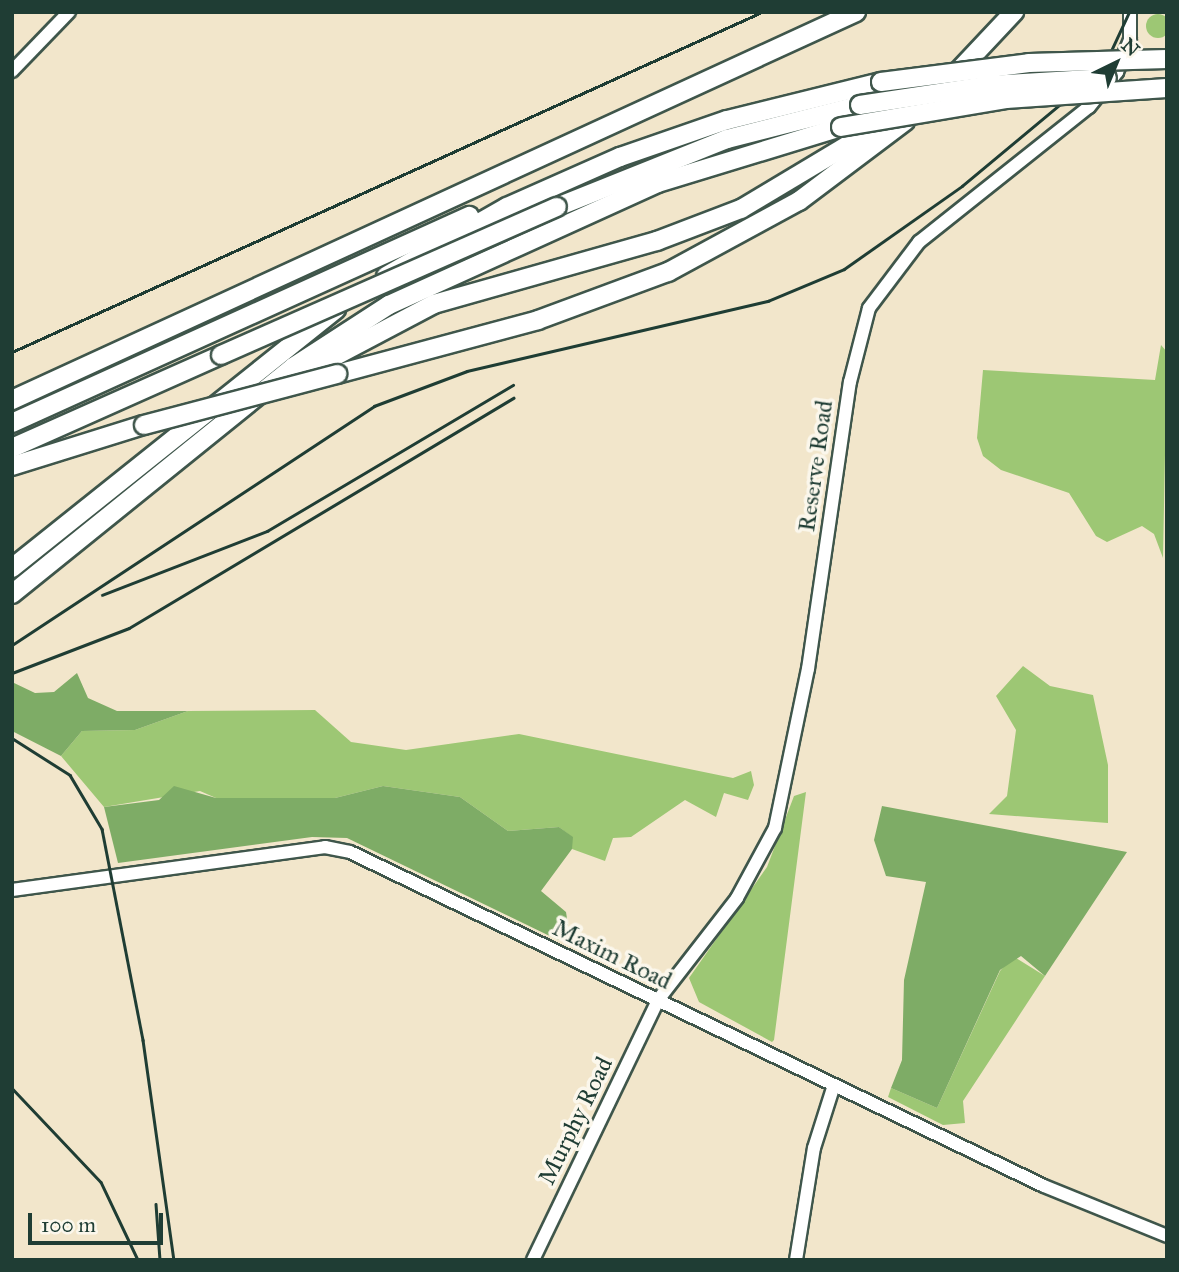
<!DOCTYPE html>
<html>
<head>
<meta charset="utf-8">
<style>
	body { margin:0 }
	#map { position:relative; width:1179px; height:1272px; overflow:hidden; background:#f2e6cb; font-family:"IM FELL Great Primer",serif }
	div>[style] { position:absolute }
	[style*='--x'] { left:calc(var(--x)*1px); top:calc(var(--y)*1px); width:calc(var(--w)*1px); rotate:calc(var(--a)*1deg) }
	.green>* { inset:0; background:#9dc774 }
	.round { border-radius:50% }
	.forest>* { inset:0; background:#7eac66 }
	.roads { filter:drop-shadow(2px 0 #3f564b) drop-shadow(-2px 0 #3f564b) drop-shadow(0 2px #3f564b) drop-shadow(0 -2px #3f564b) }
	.minor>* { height:12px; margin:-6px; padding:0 6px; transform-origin:6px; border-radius:6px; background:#fff }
	.highway>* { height:18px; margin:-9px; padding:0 9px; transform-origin:9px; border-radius:9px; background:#fff }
	.rail>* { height:2.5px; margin:-1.25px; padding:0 1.25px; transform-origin:1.25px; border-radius:1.25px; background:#1f3d34 }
	.bridges { filter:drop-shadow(2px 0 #3f564b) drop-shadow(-2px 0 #3f564b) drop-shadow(0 2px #3f564b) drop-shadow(0 -2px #3f564b) }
	.highway-bridge>* { height:18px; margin:-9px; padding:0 9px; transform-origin:9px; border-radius:9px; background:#fff }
	span { translate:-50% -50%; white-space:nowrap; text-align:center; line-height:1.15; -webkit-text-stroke:7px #fbf7ec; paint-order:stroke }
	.street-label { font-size:24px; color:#1f3d34 }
	.frame { position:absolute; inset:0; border:14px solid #1f3d34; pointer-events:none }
	.north { position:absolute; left:1081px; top:28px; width:70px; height:70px; -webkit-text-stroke:5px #fbf7ec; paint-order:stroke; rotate:43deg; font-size:19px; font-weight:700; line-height:28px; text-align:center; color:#1f3d34 }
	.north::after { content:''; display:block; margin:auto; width:24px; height:32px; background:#1f3d34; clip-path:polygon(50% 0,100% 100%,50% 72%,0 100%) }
	.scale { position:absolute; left:28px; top:1213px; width:135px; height:32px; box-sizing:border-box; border:4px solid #1f3d34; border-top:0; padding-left:9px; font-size:21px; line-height:24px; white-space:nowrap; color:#1f3d34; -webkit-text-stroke:5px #fbf7ec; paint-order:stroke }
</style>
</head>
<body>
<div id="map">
	<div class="green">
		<i class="round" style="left:1146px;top:14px;width:24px;height:24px"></i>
		<i style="clip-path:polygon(1161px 345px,1167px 352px,1163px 558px,1154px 534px,1142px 526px,1107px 542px,1096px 536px,1069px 493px,1001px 470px,983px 456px,977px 438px,983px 370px,1155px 380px)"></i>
		<i style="clip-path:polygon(1023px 666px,1050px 686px,1093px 695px,1108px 765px,1108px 823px,989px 814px,1007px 796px,1016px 730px,996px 696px)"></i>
		<i style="clip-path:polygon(315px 710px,351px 742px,406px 750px,519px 734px,733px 778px,751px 771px,754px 785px,748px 800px,724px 793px,716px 817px,685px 800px,631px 837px,613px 838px,605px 861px,572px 849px,572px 837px,559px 827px,508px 831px,460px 797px,383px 786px,335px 798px,216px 798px,200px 791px,104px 807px,61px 756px,82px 731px,135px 730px,188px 711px)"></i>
		<i style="clip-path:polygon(806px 792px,774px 1040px,772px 1042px,699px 1002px,689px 978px,767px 867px,794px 796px)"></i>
		<i style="clip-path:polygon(1013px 956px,1045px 976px,963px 1101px,965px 1123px,943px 1125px,888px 1097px,891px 1088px,937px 1108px,1000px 971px)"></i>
	</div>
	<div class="forest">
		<i style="clip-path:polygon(77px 673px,88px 698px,117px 711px,188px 711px,135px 730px,82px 731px,61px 756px,12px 731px,12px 682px,35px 693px,54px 692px)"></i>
		<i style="clip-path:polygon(174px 786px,216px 798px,335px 798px,383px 786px,460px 797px,508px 831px,559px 827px,573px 837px,572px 849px,541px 891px,566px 912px,568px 925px,558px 940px,347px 838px,312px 837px,118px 863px,104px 807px,159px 800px)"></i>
		<i style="clip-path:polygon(882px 806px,1127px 852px,1045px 976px,1021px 956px,1000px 970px,937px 1108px,891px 1088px,902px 1060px,904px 980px,926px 882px,886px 876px,874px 840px)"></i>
	</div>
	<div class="roads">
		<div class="minor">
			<i style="--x:12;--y:71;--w:82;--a:-46"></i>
			<i style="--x:12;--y:890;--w:316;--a:-7.8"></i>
			<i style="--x:325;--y:847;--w:25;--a:11"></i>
			<i style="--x:350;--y:852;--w:770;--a:25.7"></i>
			<i style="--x:1044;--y:1186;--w:133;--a:22.1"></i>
			<i style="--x:533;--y:1260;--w:288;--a:-64.3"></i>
			<i style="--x:658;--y:1000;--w:129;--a:-52.2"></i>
			<i style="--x:737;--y:898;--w:80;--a:-61.5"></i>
			<i style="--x:775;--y:828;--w:162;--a:-78.3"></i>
			<i style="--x:808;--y:669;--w:290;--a:-81.7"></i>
			<i style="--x:850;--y:382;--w:76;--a:-75.6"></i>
			<i style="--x:869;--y:308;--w:83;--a:-52.9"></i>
			<i style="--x:919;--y:242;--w:217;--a:-38.5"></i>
			<i style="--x:1089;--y:107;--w:45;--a:-51.3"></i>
			<i style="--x:1117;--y:72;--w:35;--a:-68"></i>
			<i style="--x:1130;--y:40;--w:28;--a:-90"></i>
			<i style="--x:796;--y:1260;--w:113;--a:-80.9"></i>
			<i style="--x:814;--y:1148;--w:66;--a:-72.4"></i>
		</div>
		<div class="highway">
			<i style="--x:952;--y:78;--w:91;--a:-46.8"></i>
			<i style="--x:557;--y:207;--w:183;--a:-21.8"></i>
			<i style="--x:727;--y:139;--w:137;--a:-14.3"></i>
			<i style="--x:386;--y:276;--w:139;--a:-29.7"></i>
			<i style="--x:507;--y:207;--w:124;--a:-23.9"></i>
			<i style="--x:620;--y:157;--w:113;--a:-19.1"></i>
			<i style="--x:727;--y:120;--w:159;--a:-13.9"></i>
			<i style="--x:303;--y:373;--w:148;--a:-27.8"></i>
			<i style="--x:434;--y:304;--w:232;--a:-15.8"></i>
			<i style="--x:657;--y:241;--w:90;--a:-20.9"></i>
			<i style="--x:741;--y:209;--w:177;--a:-30.9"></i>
			<i style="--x:337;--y:374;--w:208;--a:-15"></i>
			<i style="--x:538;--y:320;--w:139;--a:-20.3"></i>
			<i style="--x:668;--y:272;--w:149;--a:-28.5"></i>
			<i style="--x:799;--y:201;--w:133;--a:-37"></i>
			<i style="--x:12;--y:400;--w:929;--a:-24.69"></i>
			<i style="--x:12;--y:423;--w:502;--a:-24.37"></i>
			<i style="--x:12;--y:448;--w:229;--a:-24"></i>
			<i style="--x:12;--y:466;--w:138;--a:-17.3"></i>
			<i style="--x:12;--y:568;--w:415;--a:-38.6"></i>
			<i style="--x:12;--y:594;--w:361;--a:-38.9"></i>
			<i style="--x:293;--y:367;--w:114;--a:-32.9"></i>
			<i style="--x:389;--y:305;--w:295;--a:-24.4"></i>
			<i style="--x:658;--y:183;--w:191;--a:-17"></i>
		</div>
	</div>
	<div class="rail">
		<i style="--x:12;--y:352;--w:823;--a:-24.39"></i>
		<i style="--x:102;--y:595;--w:177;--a:-21.2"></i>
		<i style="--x:267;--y:531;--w:286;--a:-30.7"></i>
		<i style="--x:12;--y:645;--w:434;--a:-33.4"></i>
		<i style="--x:374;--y:406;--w:99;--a:-20.6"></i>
		<i style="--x:467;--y:371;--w:309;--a:-13.1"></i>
		<i style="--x:768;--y:301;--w:82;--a:-22.8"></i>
		<i style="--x:844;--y:269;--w:144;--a:-35.1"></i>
		<i style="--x:962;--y:186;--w:141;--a:-39.8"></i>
		<i style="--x:1070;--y:96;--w:59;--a:-47.1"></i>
		<i style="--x:1110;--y:53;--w:45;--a:-65.1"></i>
		<i style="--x:12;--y:673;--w:125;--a:-21"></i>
		<i style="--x:129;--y:628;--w:448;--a:-30.9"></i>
		<i style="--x:12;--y:738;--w:69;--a:32.5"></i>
		<i style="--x:70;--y:775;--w:63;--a:59.3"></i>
		<i style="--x:102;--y:829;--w:215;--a:79"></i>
		<i style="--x:143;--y:1040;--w:222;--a:82"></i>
		<i style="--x:12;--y:1088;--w:129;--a:46.6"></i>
		<i style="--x:101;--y:1182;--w:86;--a:64.6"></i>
		<i style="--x:156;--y:1204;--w:56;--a:85.9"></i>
	</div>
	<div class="bridges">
		<div class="highway-bridge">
			<i style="--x:881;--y:82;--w:149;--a:-7.3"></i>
			<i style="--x:1029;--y:63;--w:138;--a:-1.7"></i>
			<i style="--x:860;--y:105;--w:132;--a:-8.7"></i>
			<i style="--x:990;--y:85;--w:117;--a:-3.4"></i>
			<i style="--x:841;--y:127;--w:167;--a:-9.6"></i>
			<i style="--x:1006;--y:99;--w:161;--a:-3.9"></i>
			<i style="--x:221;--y:355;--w:367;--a:-23.8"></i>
			<i style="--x:144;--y:425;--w:200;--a:-14.8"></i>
		</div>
	</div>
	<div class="street-label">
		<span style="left:816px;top:466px;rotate:-82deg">Reserve Road</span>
		<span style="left:612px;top:955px;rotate:26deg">Maxim Road</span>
		<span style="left:576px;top:1121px;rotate:-64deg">Murphy Road</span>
	</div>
	<div class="frame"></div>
	<div class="north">N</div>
	<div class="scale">100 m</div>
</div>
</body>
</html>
